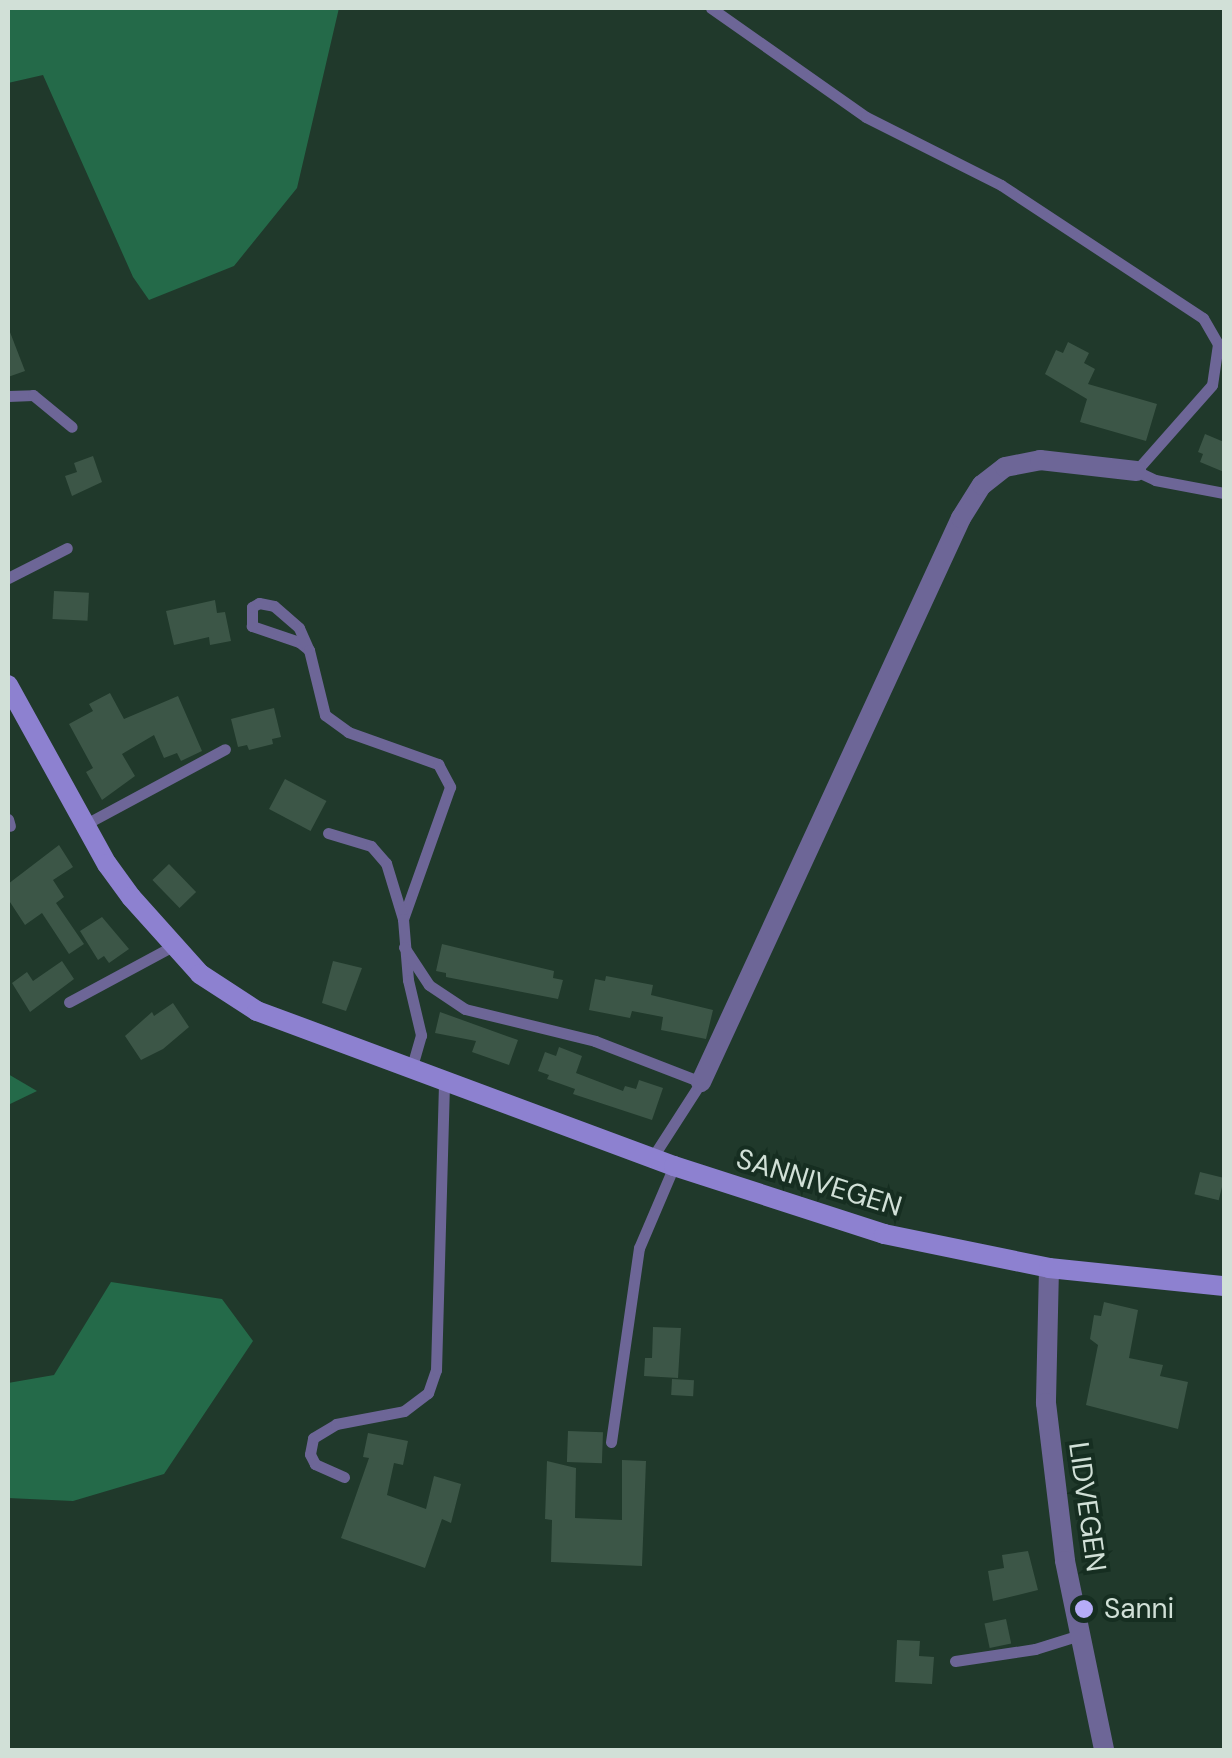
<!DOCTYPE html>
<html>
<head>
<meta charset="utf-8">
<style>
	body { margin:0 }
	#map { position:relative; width:1232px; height:1758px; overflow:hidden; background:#20392b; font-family:"DM Sans",sans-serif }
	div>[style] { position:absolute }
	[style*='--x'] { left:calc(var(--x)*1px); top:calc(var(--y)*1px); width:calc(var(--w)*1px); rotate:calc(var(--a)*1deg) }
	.forest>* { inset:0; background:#246a49 }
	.building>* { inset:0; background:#3c5647; transform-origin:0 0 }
	.service>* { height:11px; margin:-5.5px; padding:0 5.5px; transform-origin:5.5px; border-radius:5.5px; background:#6d6697 }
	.minor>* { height:20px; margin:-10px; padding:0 10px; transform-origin:10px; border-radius:10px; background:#6d6697 }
	.tertiary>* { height:20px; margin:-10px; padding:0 10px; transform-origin:10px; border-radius:10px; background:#6d6697 }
	.secondary>* { height:20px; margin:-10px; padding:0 10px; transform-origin:10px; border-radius:10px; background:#8d81d0 }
	.dots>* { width:28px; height:28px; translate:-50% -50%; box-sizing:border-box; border:5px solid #162e21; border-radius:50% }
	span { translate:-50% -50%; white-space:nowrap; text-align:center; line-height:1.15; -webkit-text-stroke:8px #162e21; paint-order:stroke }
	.street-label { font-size:28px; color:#d1e0d7 }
	.poi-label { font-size:28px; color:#d1e0d7 }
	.left { translate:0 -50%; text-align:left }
	.frame { position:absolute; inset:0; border:10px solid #d1e0d7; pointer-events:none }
</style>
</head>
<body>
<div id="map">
	<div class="forest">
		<i style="clip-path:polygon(8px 8px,339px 8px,297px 188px,234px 266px,149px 300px,133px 277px,43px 75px,8px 83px)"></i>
		<i style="clip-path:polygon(8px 1074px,37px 1091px,8px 1105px)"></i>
		<i style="clip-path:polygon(111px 1282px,222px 1299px,253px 1341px,164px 1474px,73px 1501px,8px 1498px,8px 1383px,54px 1375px)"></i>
	</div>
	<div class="building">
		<i style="clip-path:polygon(8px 327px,25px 371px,8px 377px)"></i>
		<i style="clip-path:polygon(1068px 342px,1089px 353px,1084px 363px,1095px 369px,1088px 384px,1157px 404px,1146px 441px,1080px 422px,1087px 399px,1045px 374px,1056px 350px,1063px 353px)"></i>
		<i style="clip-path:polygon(1205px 434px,1224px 442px,1224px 472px,1200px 462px,1203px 454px,1198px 452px)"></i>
		<i style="clip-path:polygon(93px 456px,102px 482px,72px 496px,65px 476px,77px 472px,74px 463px)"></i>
		<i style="left:54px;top:591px;width:35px;height:28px;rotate:3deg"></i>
		<i style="clip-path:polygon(215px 600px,217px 613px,225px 612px,231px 641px,210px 645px,209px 637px,174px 645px,166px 611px)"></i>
		<i style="clip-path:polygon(110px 693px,124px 719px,178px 696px,202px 751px,181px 761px,177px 753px,164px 758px,154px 735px,122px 754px,135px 776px,102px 800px,86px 772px,93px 768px,69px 724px,93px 711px,89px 704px)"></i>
		<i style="clip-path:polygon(274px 708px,281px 737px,272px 739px,273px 744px,249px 750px,247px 745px,238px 747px,231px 719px)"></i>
		<i style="left:285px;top:779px;width:47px;height:34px;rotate:28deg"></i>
		<i style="clip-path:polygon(59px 845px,73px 867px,53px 880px,64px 897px,56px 903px,84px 944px,69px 954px,42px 913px,25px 925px,8px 899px,8px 884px)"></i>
		<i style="left:169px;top:864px;width:39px;height:23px;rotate:46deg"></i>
		<i style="clip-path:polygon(102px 917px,129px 949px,109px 963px,104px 956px,98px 960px,80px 931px)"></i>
		<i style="clip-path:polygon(442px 944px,554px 971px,553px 978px,563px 980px,558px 999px,446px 977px,446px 973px,436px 971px)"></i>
		<i style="clip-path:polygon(62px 961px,74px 979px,30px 1012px,12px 983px,27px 972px,33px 981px)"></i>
		<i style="clip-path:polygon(333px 961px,362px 968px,346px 1011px,322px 1003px)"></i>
		<i style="clip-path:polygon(606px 976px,653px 985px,651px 995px,713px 1010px,706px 1039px,661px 1030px,663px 1017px,632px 1011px,630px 1018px,589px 1010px,595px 979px,605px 981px)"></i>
		<i style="clip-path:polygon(173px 1003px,189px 1027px,163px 1049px,141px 1060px,125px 1036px,152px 1012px,154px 1016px)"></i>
		<i style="clip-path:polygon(440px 1012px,518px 1040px,509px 1065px,472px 1052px,476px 1041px,435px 1033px)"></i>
		<i style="clip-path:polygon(559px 1047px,582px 1056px,576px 1073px,623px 1091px,625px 1086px,636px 1089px,639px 1080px,663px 1088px,652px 1120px,573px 1094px,575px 1089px,547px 1079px,549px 1075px,538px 1071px,545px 1052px,556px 1056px)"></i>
		<i style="left:1200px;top:1172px;width:25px;height:23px;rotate:14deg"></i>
		<i style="clip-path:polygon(1104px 1302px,1138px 1310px,1129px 1358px,1163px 1365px,1160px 1376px,1188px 1382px,1178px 1429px,1086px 1405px,1098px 1345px,1090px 1339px,1094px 1315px,1101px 1316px)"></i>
		<i style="clip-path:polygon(653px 1327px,681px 1328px,678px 1378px,644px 1376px,645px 1358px,652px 1358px)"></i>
		<i style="left:672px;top:1379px;width:22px;height:16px;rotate:3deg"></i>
		<i style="left:568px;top:1431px;width:35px;height:31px;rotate:2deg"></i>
		<i style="clip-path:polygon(368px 1433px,408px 1441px,403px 1465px,394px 1463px,387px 1495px,426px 1509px,434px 1476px,461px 1484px,451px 1523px,442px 1519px,425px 1568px,341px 1538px,369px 1458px,363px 1457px)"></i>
		<i style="clip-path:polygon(622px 1460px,646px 1461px,642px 1566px,551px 1562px,552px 1520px,545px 1519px,547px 1461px,576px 1468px,575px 1518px,622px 1520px)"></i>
		<i style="clip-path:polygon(1028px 1551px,1038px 1590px,993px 1601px,988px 1571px,1004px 1568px,1002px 1555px)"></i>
		<i style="left:1006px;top:1619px;width:25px;height:22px;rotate:78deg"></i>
		<i style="clip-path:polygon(897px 1640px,920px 1641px,919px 1656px,934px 1657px,932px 1684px,895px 1682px)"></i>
	</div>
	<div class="service">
		<i style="--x:711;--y:8;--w:189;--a:35.1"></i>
		<i style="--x:866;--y:117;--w:151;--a:26.7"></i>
		<i style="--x:1001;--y:185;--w:242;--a:33.4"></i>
		<i style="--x:1203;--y:318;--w:30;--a:60"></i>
		<i style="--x:1218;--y:344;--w:41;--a:98.3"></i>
		<i style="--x:1212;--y:385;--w:115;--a:131.5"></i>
		<i style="--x:1136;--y:471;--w:21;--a:25"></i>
		<i style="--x:1155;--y:480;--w:70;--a:10.7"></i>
		<i style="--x:8;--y:396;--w:25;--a:-2"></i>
		<i style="--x:33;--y:395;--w:50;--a:39.4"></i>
		<i style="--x:8;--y:578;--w:66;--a:-27"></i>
		<i style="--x:309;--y:650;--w:13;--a:-141"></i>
		<i style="--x:299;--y:642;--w:50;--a:-161.2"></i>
		<i style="--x:252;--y:626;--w:19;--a:-90"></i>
		<i style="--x:252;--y:607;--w:8;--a:-30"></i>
		<i style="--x:259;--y:603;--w:15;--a:11"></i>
		<i style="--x:274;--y:606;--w:33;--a:41"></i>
		<i style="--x:299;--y:628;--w:24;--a:66"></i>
		<i style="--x:309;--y:650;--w:67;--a:76.2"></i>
		<i style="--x:325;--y:715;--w:29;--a:36"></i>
		<i style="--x:348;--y:732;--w:96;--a:19.6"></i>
		<i style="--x:438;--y:764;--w:26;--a:62"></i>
		<i style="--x:450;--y:787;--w:140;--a:109.6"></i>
		<i style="--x:8;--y:819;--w:7;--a:74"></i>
		<i style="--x:84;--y:825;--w:160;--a:-28.3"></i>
		<i style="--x:328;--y:833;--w:45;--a:16.8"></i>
		<i style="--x:371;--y:846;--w:23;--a:49"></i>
		<i style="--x:386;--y:863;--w:59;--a:73.1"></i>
		<i style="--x:403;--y:919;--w:61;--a:85.3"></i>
		<i style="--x:408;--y:980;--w:57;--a:76.7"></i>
		<i style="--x:421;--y:1035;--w:37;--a:106"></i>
		<i style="--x:404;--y:947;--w:45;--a:56.7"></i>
		<i style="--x:429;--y:985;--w:43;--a:33.7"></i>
		<i style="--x:465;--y:1009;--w:134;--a:13.8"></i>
		<i style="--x:595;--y:1041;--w:114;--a:21.1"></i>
		<i style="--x:701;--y:1082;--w:90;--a:122.8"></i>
		<i style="--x:69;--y:1002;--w:116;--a:-28.3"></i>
		<i style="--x:611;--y:1442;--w:196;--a:-81.8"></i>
		<i style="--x:639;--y:1248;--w:89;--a:-66.9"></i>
		<i style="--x:344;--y:1477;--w:32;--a:-156"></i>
		<i style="--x:315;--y:1464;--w:11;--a:-117"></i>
		<i style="--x:310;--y:1454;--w:16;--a:-79"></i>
		<i style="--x:313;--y:1438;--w:27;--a:-31"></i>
		<i style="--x:336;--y:1424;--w:69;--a:-10.8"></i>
		<i style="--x:404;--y:1411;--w:30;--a:-37"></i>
		<i style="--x:428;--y:1393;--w:24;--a:-71"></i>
		<i style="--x:436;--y:1370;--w:287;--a:-88.4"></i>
		<i style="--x:955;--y:1661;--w:81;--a:-8.5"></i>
		<i style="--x:1035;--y:1649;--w:47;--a:-17.3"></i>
	</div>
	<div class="minor">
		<i style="--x:701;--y:1082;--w:621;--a:-65.25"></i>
		<i style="--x:961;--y:518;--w:39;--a:-58"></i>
		<i style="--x:982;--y:485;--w:29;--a:-38"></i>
		<i style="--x:1005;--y:467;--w:36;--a:-11"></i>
		<i style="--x:1040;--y:460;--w:97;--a:6.5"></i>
	</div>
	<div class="tertiary">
		<i style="--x:1049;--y:1268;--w:135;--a:91.3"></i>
		<i style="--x:1046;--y:1403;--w:159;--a:83.1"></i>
		<i style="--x:1065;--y:1561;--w:193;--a:78.3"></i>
	</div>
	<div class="secondary">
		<i style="--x:8;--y:685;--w:205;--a:61.1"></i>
		<i style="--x:107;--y:864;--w:41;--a:54"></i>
		<i style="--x:131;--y:897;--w:103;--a:48.1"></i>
		<i style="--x:200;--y:974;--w:68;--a:33"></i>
		<i style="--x:257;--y:1011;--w:445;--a:20.4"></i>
		<i style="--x:674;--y:1166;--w:221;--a:17.9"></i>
		<i style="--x:884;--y:1234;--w:168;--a:11.6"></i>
		<i style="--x:1049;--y:1268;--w:176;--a:5.9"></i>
	</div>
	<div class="dots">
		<i style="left:1084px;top:1609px;background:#b6acf8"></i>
	</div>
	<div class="street-label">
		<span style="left:819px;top:1183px;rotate:17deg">SANNIVEGEN</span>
		<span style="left:1087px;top:1507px;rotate:82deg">LIDVEGEN</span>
	</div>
	<div class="poi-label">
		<span class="left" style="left:1104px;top:1609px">Sanni</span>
	</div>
	<div class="frame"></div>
</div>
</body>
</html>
